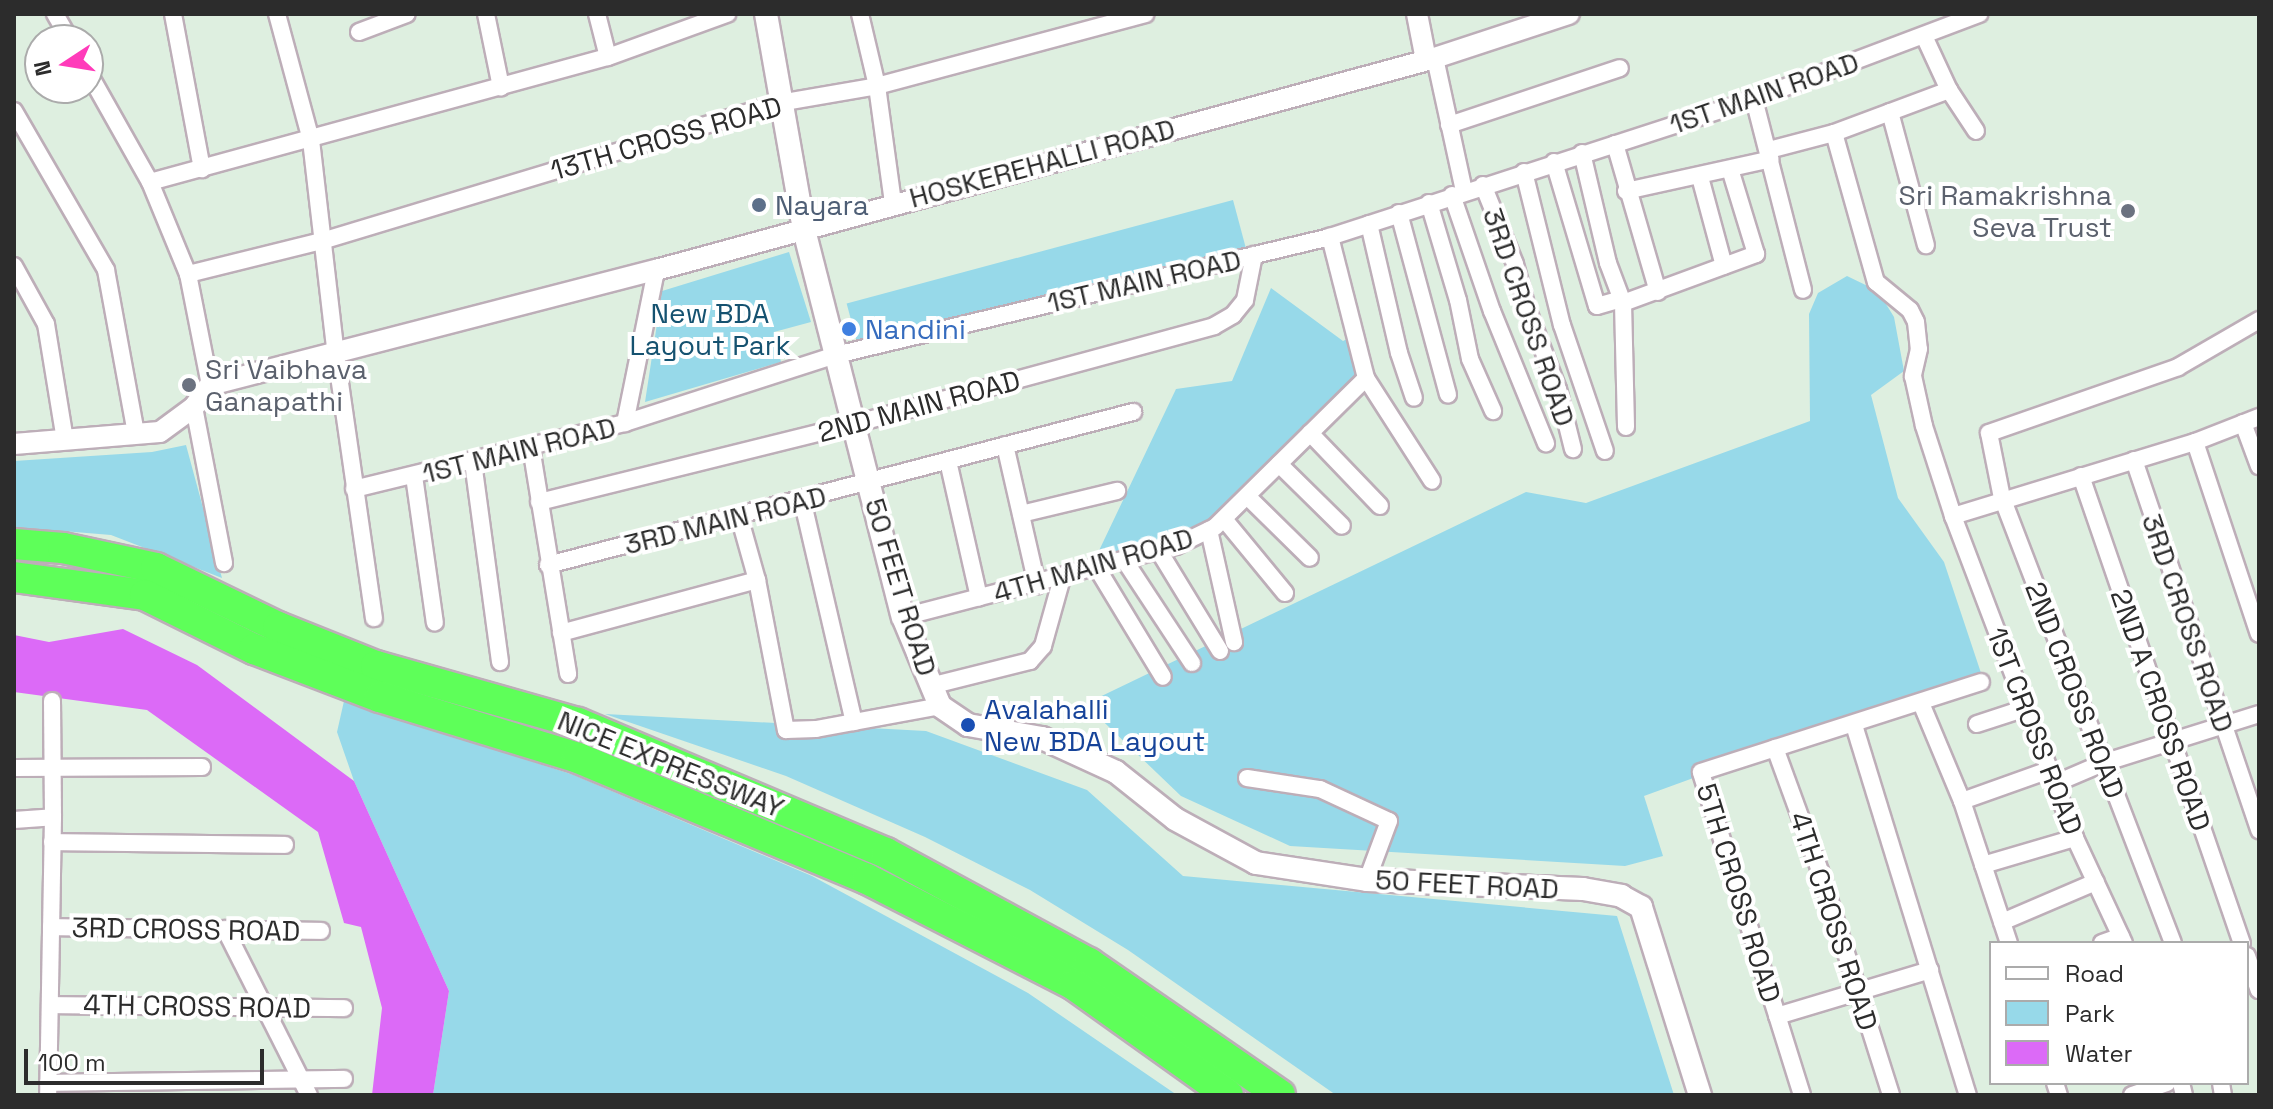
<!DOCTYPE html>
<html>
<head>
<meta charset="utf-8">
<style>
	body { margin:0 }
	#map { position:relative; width:2273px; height:1109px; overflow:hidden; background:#deefe0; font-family:"Space Grotesk",sans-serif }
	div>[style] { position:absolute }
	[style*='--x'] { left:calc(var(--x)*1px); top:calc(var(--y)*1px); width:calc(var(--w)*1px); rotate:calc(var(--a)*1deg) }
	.green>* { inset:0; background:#97d9e9; transform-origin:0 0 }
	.water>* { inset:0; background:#dc6af7 }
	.roads { filter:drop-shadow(2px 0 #bdaeb8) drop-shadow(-2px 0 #bdaeb8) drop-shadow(0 2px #bdaeb8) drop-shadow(0 -2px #bdaeb8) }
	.minor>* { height:16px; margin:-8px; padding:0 8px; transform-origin:8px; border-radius:8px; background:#fff }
	.tertiary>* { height:20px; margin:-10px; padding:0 10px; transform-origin:10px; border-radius:10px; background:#fff }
	.secondary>* { height:22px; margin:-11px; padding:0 11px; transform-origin:11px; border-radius:11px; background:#fff }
	.motorway>* { height:30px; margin:-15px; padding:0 15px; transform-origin:15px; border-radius:15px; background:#5eff59 }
	.dots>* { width:22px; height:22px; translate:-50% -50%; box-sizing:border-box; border:4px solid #fff; border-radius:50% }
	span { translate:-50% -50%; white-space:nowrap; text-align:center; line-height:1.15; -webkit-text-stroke:8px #fff; paint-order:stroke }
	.street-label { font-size:28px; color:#2c2c2c }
	.worship-label { font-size:28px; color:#5b616d }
	.right { translate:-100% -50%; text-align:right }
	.left { translate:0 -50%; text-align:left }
	.service-label { font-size:28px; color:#4e5e75 }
	.park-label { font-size:28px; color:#155270 }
	.shop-label { font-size:28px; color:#366cbe }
	.transit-label { font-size:28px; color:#164399 }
	.frame { position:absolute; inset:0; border:16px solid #2c2c2c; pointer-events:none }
	.legend { position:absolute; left:1989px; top:941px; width:260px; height:144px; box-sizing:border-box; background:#fff; border:2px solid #ababab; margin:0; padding:10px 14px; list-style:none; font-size:24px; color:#2c2c2c }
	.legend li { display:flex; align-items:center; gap:16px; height:40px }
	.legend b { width:40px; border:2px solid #ababab }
	.north { position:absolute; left:24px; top:24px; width:80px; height:80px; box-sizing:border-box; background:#fff; border:2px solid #ababab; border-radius:50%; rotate:258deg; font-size:22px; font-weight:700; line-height:32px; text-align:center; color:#2c2c2c }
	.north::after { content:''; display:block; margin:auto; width:28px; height:36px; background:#ff3bba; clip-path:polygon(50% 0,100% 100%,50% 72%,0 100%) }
	.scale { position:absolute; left:24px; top:1049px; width:240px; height:36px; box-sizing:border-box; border:4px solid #2c2c2c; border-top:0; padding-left:10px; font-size:24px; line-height:28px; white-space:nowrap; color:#2c2c2c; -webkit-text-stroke:6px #fff; paint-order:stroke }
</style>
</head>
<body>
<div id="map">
	<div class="green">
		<i style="left:1233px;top:200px;width:52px;height:400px;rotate:75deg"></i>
		<i style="clip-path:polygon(789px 252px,811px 322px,774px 332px,781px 362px,645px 402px,662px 291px)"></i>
		<i style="clip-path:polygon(1847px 276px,1878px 291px,1894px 317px,1904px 371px,1871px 395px,1898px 498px,1944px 562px,1981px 673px,1644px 796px,1663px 856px,1625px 866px,1290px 846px,1181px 796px,1085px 704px,1526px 492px,1586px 503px,1810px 421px,1809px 314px,1818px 293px)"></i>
		<i style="clip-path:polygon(1271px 288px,1343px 341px,1353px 336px,1362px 376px,1208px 526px,1095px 559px,1176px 389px,1232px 381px)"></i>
		<i style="clip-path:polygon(186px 445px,222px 578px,111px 535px,14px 527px,14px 461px,152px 452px)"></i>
		<i style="clip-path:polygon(344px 701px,574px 775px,812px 876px,1028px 993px,1177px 1095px,433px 1095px,449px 991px,354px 781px,337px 732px)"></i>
		<i style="clip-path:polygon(605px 714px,926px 731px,1087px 790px,1183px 876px,1617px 916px,1674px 1095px,1336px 1095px,1128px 950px,1030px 890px,925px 837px,786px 776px)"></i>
	</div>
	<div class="water">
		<i style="clip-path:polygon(123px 629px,197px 665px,354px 781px,449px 991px,433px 1095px,372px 1095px,382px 1008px,361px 927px,344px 923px,318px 832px,147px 710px,14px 692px,14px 635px,49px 642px)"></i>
	</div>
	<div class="roads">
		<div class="minor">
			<i style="--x:55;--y:14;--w:30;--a:60"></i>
			<i style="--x:173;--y:14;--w:158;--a:79.4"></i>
			<i style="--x:277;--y:14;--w:131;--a:74.9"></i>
			<i style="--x:311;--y:140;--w:216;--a:83.4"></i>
			<i style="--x:336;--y:355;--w:266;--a:81.8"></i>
			<i style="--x:486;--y:14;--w:75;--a:78.4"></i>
			<i style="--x:597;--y:14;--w:44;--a:75.7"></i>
			<i style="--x:860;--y:14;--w:74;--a:76.7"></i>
			<i style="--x:877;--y:86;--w:118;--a:82.2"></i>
			<i style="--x:359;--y:32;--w:51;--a:-20.6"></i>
			<i style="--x:1924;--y:36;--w:60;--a:65.2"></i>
			<i style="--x:1949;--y:90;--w:49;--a:56.6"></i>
			<i style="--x:1435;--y:58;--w:136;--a:77.7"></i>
			<i style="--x:88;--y:72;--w:126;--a:60.6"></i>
			<i style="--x:150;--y:182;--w:100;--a:67.6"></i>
			<i style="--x:188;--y:274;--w:113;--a:78.8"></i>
			<i style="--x:1754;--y:99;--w:197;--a:75.6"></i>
			<i style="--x:14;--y:111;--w:184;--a:59.9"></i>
			<i style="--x:106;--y:270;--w:167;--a:79.6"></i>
			<i style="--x:1890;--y:112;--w:138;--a:74.9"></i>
			<i style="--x:1449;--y:125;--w:180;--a:-18.4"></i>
			<i style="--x:1834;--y:133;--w:123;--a:-20.5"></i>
			<i style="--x:1615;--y:144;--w:154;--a:73.8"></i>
			<i style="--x:1769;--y:150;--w:67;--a:-14.7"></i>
			<i style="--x:1834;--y:133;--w:155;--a:74.3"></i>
			<i style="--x:1876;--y:282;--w:44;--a:39.5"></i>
			<i style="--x:1910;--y:310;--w:13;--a:63"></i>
			<i style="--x:1916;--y:322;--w:27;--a:84"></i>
			<i style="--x:1919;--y:349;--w:28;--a:103"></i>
			<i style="--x:1913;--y:376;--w:51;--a:77.6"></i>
			<i style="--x:1924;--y:426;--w:95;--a:72.1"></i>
			<i style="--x:1953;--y:516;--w:344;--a:69.2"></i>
			<i style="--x:2075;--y:838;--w:116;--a:65"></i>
			<i style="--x:1582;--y:153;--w:113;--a:76.7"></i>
			<i style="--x:1608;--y:263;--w:43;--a:69.4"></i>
			<i style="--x:1623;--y:303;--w:124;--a:88.6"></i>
			<i style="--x:1554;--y:162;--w:150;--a:73.4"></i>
			<i style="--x:1597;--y:306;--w:26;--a:-16"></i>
			<i style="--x:1524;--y:172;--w:158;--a:76.1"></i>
			<i style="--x:1562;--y:325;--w:133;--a:71.2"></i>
			<i style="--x:1700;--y:177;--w:92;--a:74.9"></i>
			<i style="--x:150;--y:182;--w:475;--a:-15.3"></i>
			<i style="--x:608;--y:57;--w:127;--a:-19.9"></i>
			<i style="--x:1483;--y:185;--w:85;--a:67.9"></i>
			<i style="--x:1515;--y:264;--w:46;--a:74.7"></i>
			<i style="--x:1527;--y:308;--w:87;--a:69.1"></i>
			<i style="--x:1558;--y:389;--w:62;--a:76"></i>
			<i style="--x:1626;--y:191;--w:148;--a:-12.4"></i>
			<i style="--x:1452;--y:195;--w:123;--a:71"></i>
			<i style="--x:1492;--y:311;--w:143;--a:67.8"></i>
			<i style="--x:1429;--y:203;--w:101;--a:73.4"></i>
			<i style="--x:1458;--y:300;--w:60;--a:78.5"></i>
			<i style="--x:1470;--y:359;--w:57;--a:66.1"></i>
			<i style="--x:1399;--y:213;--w:188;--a:74.9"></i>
			<i style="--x:1369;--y:224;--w:132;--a:76.9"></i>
			<i style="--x:1399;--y:353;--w:47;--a:71.6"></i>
			<i style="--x:14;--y:266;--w:66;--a:61.1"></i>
			<i style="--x:46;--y:324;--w:118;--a:80.7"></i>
			<i style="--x:188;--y:274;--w:141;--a:-13.9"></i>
			<i style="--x:325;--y:240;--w:474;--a:-16.8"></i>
			<i style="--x:779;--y:103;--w:99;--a:-9.8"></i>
			<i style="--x:877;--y:86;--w:278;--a:-15"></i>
			<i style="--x:1623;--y:303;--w:142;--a:-20.2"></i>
			<i style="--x:1756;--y:254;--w:89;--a:-107"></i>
			<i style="--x:1366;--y:378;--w:122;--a:57.3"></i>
			<i style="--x:194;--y:407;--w:159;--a:79.1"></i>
			<i style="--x:625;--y:423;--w:156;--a:-78.5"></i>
			<i style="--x:2243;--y:423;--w:46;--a:69.6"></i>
			<i style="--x:1310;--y:433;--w:101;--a:46.2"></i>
			<i style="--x:2195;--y:442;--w:202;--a:71.6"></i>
			<i style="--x:1005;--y:445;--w:144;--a:77.1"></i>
			<i style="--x:531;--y:447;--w:230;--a:80.7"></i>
			<i style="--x:2134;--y:460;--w:391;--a:71.3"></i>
			<i style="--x:948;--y:461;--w:140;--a:77.2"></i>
			<i style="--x:473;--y:462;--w:202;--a:82.3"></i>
			<i style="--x:1279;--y:464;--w:88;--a:44.5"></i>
			<i style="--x:414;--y:476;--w:148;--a:81.9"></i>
			<i style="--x:2081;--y:476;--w:494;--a:71"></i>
			<i style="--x:354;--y:489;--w:279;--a:-13.7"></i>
			<i style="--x:625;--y:423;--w:222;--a:-17.9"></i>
			<i style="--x:836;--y:355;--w:508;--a:-13.43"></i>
			<i style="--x:1330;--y:237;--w:446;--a:-18"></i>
			<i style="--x:1754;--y:99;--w:241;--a:-20.7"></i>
			<i style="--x:1247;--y:496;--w:88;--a:44.5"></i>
			<i style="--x:802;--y:499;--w:229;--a:76.9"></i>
			<i style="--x:539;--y:502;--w:325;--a:-13.9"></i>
			<i style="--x:854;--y:424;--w:373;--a:-15.2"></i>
			<i style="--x:1214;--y:326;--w:22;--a:-30"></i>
			<i style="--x:1233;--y:315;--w:19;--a:-51"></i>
			<i style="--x:1245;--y:300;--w:46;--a:-78.7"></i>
			<i style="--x:1021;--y:514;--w:99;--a:-13.5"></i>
			<i style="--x:739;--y:516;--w:66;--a:74.3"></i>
			<i style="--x:1953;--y:516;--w:253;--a:-17"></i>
			<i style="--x:2195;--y:442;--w:69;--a:-21.3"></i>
			<i style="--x:1224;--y:519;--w:96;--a:50.5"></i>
			<i style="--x:1209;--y:530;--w:115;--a:77.4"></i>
			<i style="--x:1159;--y:551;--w:117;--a:58.6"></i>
			<i style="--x:1125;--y:561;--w:122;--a:56.7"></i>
			<i style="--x:548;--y:565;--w:605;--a:-14.66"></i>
			<i style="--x:1097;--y:568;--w:127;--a:58.8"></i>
			<i style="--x:903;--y:617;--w:282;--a:-14.6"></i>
			<i style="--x:1176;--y:546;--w:43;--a:-26"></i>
			<i style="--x:1215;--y:527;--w:212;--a:-44.6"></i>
			<i style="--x:1366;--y:378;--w:146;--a:-104.3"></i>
			<i style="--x:561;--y:633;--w:203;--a:-15.1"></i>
			<i style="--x:757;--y:580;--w:153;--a:79.1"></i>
			<i style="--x:786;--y:730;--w:30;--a:-2"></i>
			<i style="--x:816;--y:729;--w:126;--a:-10.5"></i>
			<i style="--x:930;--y:686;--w:103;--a:-14"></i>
			<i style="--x:1030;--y:661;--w:20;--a:-49"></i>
			<i style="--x:1043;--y:646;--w:71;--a:-74.4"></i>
			<i style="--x:52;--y:701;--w:116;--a:89.5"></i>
			<i style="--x:1921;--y:703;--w:106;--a:67.3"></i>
			<i style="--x:1962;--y:801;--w:150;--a:71.7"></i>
			<i style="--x:1977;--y:724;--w:52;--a:-18.1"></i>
			<i style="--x:1854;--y:725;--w:387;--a:72.9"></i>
			<i style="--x:1775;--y:748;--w:131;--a:69.9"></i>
			<i style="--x:1820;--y:871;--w:235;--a:72.4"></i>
			<i style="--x:14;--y:768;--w:188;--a:-0.3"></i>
			<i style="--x:1247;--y:778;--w:74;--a:8.6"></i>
			<i style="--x:1320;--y:789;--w:76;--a:24.9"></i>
			<i style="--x:1389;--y:821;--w:63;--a:110.4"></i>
			<i style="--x:2054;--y:784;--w:53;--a:-23.2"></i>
			<i style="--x:2103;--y:763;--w:164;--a:-17.4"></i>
			<i style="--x:1962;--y:801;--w:92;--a:-19.6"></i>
			<i style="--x:14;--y:820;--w:39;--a:-4"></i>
			<i style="--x:53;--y:817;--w:278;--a:91"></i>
			<i style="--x:52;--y:842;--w:233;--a:0.7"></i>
			<i style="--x:1983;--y:865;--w:96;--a:-16.4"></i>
			<i style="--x:2002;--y:922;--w:102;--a:-23.1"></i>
			<i style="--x:51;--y:927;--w:270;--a:0.8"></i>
			<i style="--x:225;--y:929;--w:186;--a:63.2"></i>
			<i style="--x:2102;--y:943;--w:20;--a:-20"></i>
			<i style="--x:2173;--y:943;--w:477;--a:-111"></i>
			<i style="--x:2002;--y:498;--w:66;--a:-101.3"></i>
			<i style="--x:1989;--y:433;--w:200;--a:-19.2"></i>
			<i style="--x:2178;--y:367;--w:94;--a:-30.1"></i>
			<i style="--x:2247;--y:956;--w:36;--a:71"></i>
			<i style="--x:50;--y:1005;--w:294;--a:0.6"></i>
			<i style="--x:1777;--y:1016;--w:160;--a:-16.7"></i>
			<i style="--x:48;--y:1083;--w:296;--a:-0.8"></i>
			<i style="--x:2055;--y:1083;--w:13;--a:72"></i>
			<i style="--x:2181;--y:1083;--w:12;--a:76"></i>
			<i style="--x:2221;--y:1083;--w:12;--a:81"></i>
			<i style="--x:1802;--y:1095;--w:338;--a:-107.4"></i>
			<i style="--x:1701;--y:772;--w:294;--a:-17.8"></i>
			<i style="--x:2132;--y:1095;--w:37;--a:-19"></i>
		</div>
		<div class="tertiary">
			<i style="--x:1417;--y:14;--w:47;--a:78.9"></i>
			<i style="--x:14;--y:444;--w:146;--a:-4.7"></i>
			<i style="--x:160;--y:432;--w:42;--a:-36.3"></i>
			<i style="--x:194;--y:407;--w:27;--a:-54"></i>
			<i style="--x:210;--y:385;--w:461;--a:-14.5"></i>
			<i style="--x:656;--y:270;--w:807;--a:-15.22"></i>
			<i style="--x:1435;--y:58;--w:141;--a:-18.2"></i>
		</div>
		<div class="secondary">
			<i style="--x:766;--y:14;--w:219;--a:80"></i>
			<i style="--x:804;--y:230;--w:399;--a:75.7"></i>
			<i style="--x:903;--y:617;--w:96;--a:67.4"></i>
			<i style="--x:940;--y:706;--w:34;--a:34"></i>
			<i style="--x:968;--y:725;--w:75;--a:10"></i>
			<i style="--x:1042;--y:738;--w:81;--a:24.7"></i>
			<i style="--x:1116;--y:772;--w:75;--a:38.5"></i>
			<i style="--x:1175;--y:819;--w:92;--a:28.5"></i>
			<i style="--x:1256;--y:863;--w:112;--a:8.7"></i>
			<i style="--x:1367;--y:880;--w:216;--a:2.4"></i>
			<i style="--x:1583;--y:889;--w:39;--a:10"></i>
			<i style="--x:1621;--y:896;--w:23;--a:29"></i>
			<i style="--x:1641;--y:907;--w:197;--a:72.6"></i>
		</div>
		<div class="motorway">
			<i style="--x:14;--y:544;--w:49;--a:4.7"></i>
			<i style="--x:63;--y:548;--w:95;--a:12.1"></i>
			<i style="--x:156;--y:568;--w:136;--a:25.8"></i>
			<i style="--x:278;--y:627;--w:105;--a:21.7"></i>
			<i style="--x:376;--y:666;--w:210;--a:15.8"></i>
			<i style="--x:578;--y:723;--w:334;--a:22.9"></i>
			<i style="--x:886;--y:853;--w:231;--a:28.5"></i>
			<i style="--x:1089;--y:963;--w:232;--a:34.6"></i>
			<i style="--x:14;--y:577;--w:132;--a:7.8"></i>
			<i style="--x:145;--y:595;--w:122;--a:26.4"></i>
			<i style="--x:254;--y:649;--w:135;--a:20.9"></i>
			<i style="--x:380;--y:697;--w:207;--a:17.1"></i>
			<i style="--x:578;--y:758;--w:313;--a:22.7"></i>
			<i style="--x:867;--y:879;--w:233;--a:27.1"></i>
			<i style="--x:1074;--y:985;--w:189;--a:35.5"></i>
		</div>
	</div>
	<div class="dots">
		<i style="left:759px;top:205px;background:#5c6f8a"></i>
		<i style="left:2128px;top:211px;background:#6b7280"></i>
		<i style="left:849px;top:329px;background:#3f7fe0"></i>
		<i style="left:189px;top:385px;background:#6b7280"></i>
		<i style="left:968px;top:725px;background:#1a4fb4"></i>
	</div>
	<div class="street-label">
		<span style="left:1764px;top:93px;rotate:-19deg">1ST MAIN ROAD</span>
		<span style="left:666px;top:138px;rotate:-16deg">13TH CROSS ROAD</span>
		<span style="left:1042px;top:163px;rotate:-15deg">HOSKEREHALLI ROAD</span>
		<span style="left:1144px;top:281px;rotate:-13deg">1ST MAIN ROAD</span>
		<span style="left:1529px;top:317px;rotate:71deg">3RD CROSS ROAD</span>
		<span style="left:919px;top:406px;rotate:-15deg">2ND MAIN ROAD</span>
		<span style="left:519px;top:450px;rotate:-14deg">1ST MAIN ROAD</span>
		<span style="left:725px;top:520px;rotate:-14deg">3RD MAIN ROAD</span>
		<span style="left:1093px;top:565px;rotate:-16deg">4TH MAIN ROAD</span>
		<span style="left:901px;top:587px;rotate:73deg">50 FEET ROAD</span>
		<span style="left:2188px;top:623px;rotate:71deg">3RD CROSS ROAD</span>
		<span style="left:2075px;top:690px;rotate:69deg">2ND CROSS ROAD</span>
		<span style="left:2161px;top:710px;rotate:71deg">2ND A CROSS ROAD</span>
		<span style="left:2035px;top:731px;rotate:69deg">1ST CROSS ROAD</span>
		<span style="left:671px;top:764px;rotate:22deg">NICE EXPRESSWAY</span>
		<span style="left:1467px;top:884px;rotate:3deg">50 FEET ROAD</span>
		<span style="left:1739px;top:893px;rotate:73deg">5TH CROSS ROAD</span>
		<span style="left:1834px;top:921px;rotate:72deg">4TH CROSS ROAD</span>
		<span style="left:186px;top:929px;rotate:1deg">3RD CROSS ROAD</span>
		<span style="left:197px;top:1006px;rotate:1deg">4TH CROSS ROAD</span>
	</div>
	<div class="worship-label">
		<span class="right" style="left:2112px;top:211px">Sri Ramakrishna<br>Seva Trust</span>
		<span class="left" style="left:205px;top:385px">Sri Vaibhava<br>Ganapathi</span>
	</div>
	<div class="service-label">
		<span class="left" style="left:775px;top:205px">Nayara</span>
	</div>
	<div class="park-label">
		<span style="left:710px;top:329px">New BDA<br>Layout Park</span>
	</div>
	<div class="shop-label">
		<span class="left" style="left:865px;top:329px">Nandini</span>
	</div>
	<div class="transit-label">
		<span class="left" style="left:984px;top:725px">Avalahalli<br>New BDA Layout</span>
	</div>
	<div class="frame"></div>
	<ul class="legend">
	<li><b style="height:10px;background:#fff"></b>Road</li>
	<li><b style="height:22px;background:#97d9e9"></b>Park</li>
	<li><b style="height:22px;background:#dc6af7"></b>Water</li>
	</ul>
	<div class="north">N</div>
	<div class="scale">100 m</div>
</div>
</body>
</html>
